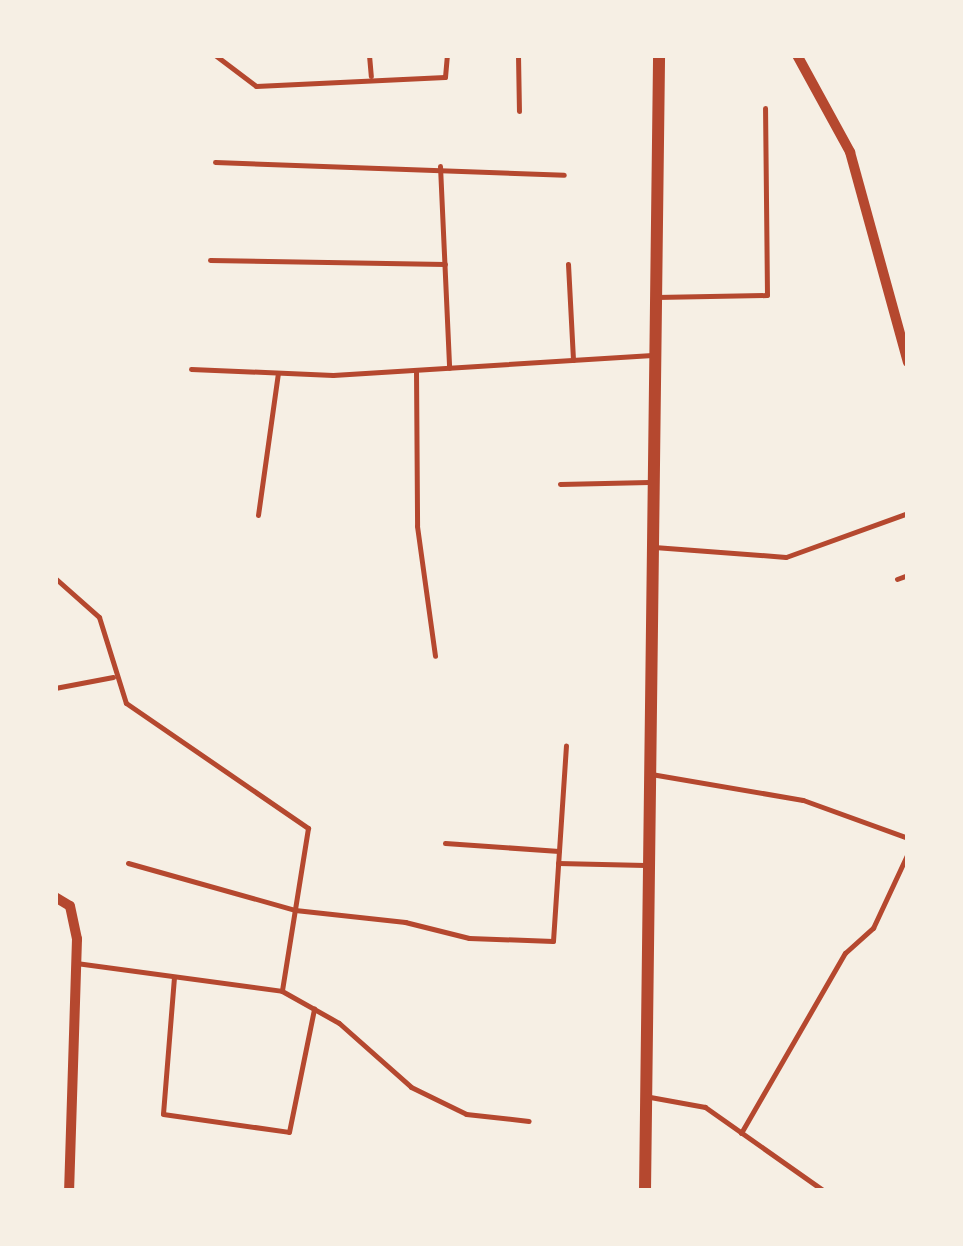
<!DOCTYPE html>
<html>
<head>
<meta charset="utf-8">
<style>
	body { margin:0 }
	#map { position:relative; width:963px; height:1246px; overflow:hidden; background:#f6efe4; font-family:Jost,sans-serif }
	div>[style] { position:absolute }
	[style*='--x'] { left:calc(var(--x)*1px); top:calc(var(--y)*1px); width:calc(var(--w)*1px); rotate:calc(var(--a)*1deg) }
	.service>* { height:5px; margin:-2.5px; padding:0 2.5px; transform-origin:2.5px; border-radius:2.5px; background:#b5482f }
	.minor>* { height:10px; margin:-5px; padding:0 5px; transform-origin:5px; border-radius:5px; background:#b5482f }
	.tertiary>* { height:12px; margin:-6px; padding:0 6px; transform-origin:6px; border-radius:6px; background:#b5482f }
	span { translate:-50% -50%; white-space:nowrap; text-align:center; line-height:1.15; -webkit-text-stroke:10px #f6efe4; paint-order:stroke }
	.frame { position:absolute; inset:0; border:58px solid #f6efe4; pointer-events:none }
</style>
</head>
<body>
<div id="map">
	<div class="service">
		<i style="--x:215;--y:55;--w:51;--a:37.1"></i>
		<i style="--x:256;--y:86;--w:189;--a:-2.7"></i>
		<i style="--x:445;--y:77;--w:22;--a:-85"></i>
		<i style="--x:369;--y:55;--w:21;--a:85"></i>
		<i style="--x:518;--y:55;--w:56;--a:89"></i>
		<i style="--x:215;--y:162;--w:349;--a:2.1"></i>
		<i style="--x:440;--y:166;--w:202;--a:87.4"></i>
		<i style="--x:210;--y:260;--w:235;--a:1"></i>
		<i style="--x:568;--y:264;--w:96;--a:87"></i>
		<i style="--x:656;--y:297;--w:111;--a:-1"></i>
		<i style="--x:767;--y:295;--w:187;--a:-90.6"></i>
		<i style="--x:191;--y:369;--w:142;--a:2.4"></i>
		<i style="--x:333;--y:375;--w:320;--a:-3.6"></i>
		<i style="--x:416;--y:370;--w:156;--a:89.6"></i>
		<i style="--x:417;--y:526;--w:131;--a:82.1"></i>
		<i style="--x:560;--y:484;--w:89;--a:-1.3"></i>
		<i style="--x:258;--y:515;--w:143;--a:-82"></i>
		<i style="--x:654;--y:547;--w:132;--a:4.3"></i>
		<i style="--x:786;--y:557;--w:130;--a:-19.8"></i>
		<i style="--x:55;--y:578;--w:59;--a:41.6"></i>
		<i style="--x:99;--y:617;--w:90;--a:72.6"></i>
		<i style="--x:126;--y:703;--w:221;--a:34.5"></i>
		<i style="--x:308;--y:828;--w:165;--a:99.1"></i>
		<i style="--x:897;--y:579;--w:12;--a:-20"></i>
		<i style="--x:55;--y:688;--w:59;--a:-10.7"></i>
		<i style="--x:651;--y:774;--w:154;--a:9.7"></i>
		<i style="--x:803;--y:800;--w:112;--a:19.9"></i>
		<i style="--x:445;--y:843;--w:114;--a:4"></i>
		<i style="--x:128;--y:863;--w:173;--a:15.7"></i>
		<i style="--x:295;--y:910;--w:111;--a:6.2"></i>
		<i style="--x:405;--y:922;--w:66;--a:14"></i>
		<i style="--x:469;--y:938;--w:84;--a:2"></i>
		<i style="--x:553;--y:941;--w:196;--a:-86.2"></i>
		<i style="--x:558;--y:863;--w:87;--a:1.3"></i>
		<i style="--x:76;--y:963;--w:208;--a:7.7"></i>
		<i style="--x:282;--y:991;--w:65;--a:29.3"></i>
		<i style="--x:339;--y:1023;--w:96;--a:41.6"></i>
		<i style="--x:411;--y:1087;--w:61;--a:26.1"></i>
		<i style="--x:466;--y:1114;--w:63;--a:6.3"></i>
		<i style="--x:174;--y:977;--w:137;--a:94.6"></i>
		<i style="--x:163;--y:1114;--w:127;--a:8.1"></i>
		<i style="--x:289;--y:1132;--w:126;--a:-78.5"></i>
		<i style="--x:650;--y:1097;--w:56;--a:10.3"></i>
		<i style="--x:705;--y:1107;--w:146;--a:35.2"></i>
		<i style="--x:741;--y:1133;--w:208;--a:-60"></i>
		<i style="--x:845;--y:953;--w:38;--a:-42"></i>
		<i style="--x:873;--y:928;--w:83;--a:-65"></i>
	</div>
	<div class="minor">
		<i style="--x:797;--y:55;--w:111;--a:61.3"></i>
		<i style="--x:850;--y:152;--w:218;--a:74.6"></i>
		<i style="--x:55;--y:897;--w:17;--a:31"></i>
		<i style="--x:70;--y:906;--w:34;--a:78"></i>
		<i style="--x:77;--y:939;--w:252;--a:91.8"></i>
	</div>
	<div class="tertiary">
		<i style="--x:645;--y:1191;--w:1136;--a:-89.29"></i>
	</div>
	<div class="frame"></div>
</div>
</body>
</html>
